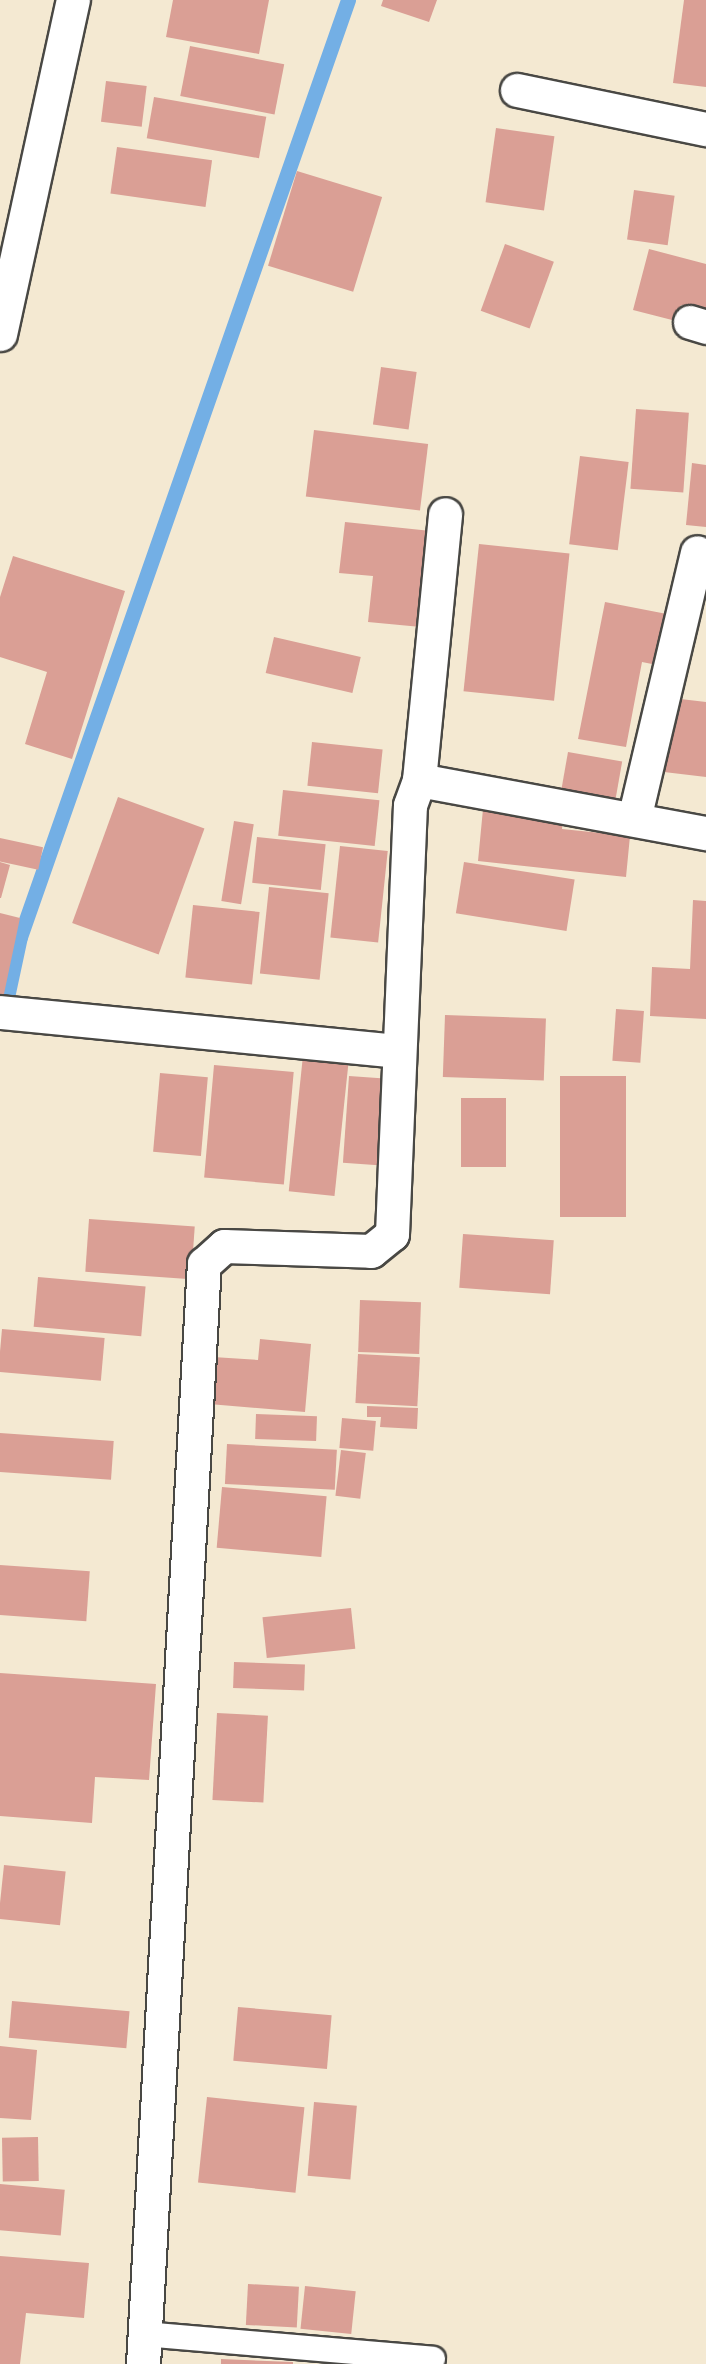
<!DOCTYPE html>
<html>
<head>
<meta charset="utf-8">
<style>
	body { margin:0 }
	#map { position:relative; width:706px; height:2364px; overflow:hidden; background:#f4e9d2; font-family:"Comic Neue",sans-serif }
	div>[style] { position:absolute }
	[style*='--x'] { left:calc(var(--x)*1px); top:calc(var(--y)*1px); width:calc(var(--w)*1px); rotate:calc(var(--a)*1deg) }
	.stream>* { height:15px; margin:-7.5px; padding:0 7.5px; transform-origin:7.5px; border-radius:7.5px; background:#73afe5 }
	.building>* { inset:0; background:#da9f95; transform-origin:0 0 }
	.roads { filter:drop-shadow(2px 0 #494844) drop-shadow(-2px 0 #494844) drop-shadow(0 2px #494844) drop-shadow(0 -2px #494844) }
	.lane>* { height:24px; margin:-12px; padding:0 12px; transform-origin:12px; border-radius:12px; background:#fff }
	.street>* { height:33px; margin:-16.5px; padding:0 16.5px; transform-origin:16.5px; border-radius:16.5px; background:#fff }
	span { translate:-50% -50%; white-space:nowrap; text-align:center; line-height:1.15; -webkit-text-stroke:6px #fbf7ec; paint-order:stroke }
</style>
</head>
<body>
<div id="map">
	<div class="stream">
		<i style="--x:3;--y:1016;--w:81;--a:-77.9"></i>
		<i style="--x:20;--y:937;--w:993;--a:-70.71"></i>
	</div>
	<div class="building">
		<i style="clip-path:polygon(173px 0,269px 0,259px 54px,166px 37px)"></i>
		<i style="clip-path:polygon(383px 0,437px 0,429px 22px,381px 6px)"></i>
		<i style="clip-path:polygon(684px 0,706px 0,706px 87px,673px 83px)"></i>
		<i style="left:190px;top:46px;width:96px;height:51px;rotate:11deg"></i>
		<i style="left:106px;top:81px;width:41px;height:41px;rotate:7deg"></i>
		<i style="left:154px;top:97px;width:114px;height:42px;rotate:10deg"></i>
		<i style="left:496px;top:128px;width:59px;height:75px;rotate:8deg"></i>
		<i style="left:117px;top:147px;width:96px;height:47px;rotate:8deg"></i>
		<i style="left:297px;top:171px;width:89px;height:99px;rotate:17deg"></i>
		<i style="left:634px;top:190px;width:41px;height:50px;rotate:8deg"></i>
		<i style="left:505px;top:244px;width:52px;height:71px;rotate:20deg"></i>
		<i style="clip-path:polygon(649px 249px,706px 264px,706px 312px,681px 305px,676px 321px,633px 310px)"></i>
		<i style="left:381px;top:367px;width:36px;height:58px;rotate:8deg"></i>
		<i style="left:636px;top:409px;width:53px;height:80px;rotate:4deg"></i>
		<i style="left:314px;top:430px;width:115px;height:67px;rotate:7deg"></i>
		<i style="left:580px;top:456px;width:49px;height:89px;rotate:7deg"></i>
		<i style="clip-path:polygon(692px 463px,706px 465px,706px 527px,686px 525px)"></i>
		<i style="clip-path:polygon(345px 522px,431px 531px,421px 627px,368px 622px,373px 576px,339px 573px)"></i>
		<i style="left:479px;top:544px;width:91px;height:148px;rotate:6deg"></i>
		<i style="clip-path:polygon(13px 556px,125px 591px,72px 759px,25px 744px,47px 672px,0 657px,0 597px)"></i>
		<i style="clip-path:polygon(605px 602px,672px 615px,662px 666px,642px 662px,626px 747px,578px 739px)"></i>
		<i style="left:274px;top:637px;width:89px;height:37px;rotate:13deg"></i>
		<i style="clip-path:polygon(672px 698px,706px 702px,706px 777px,664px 772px)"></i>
		<i style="left:312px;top:742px;width:71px;height:44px;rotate:6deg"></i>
		<i style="left:568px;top:752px;width:55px;height:38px;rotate:10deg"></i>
		<i style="left:283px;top:790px;width:97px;height:46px;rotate:6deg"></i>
		<i style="left:118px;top:797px;width:92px;height:134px;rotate:20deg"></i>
		<i style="clip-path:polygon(483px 809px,563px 818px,562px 829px,630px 836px,626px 877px,478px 861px)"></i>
		<i style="left:234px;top:821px;width:20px;height:81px;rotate:9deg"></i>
		<i style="left:257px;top:837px;width:69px;height:46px;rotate:6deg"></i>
		<i style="left:0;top:838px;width:44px;height:23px;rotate:12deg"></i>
		<i style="left:340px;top:846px;width:48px;height:92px;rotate:6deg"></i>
		<i style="clip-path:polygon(0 862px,10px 865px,1px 898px,0 898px)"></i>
		<i style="left:464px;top:862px;width:112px;height:52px;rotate:9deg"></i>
		<i style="left:269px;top:887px;width:60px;height:87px;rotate:6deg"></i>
		<i style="clip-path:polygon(693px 900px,706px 901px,706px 1019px,650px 1016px,652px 967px,690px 969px)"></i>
		<i style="left:193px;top:905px;width:67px;height:73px;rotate:6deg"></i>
		<i style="clip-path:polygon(0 913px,20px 918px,1px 1008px,0 1008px)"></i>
		<i style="left:616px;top:1009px;width:28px;height:52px;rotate:4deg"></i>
		<i style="left:445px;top:1015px;width:101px;height:62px;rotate:2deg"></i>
		<i style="left:304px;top:1046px;width:46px;height:146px;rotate:6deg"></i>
		<i style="left:214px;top:1065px;width:80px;height:113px;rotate:5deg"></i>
		<i style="left:160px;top:1073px;width:48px;height:79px;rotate:5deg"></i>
		<i style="left:349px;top:1076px;width:39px;height:87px;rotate:4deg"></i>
		<i style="left:560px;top:1076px;width:66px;height:141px"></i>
		<i style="left:461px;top:1098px;width:45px;height:69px"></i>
		<i style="left:89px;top:1219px;width:106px;height:53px;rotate:4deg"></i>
		<i style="left:463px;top:1234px;width:91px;height:54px;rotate:4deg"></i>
		<i style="left:38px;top:1277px;width:108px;height:50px;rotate:5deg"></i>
		<i style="left:360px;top:1300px;width:61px;height:52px;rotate:2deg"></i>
		<i style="left:2px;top:1329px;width:103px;height:43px;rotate:5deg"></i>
		<i style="clip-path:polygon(260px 1339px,311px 1344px,305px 1412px,209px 1404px,213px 1357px,258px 1360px)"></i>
		<i style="left:358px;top:1354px;width:62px;height:49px;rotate:3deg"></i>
		<i style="clip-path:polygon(367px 1406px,418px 1408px,417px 1429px,380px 1427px,381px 1417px,367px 1417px)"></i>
		<i style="left:256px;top:1414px;width:61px;height:25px;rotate:2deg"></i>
		<i style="left:342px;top:1418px;width:34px;height:30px;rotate:5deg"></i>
		<i style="left:0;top:1433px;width:114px;height:39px;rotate:4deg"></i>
		<i style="left:227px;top:1444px;width:110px;height:40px;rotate:3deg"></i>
		<i style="left:341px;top:1450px;width:25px;height:46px;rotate:7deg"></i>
		<i style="left:222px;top:1487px;width:105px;height:61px;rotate:5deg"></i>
		<i style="left:0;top:1565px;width:90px;height:50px;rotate:4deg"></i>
		<i style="left:351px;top:1608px;width:41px;height:89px;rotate:84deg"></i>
		<i style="left:234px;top:1662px;width:71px;height:26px;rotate:2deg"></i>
		<i style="clip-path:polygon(0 1673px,156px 1684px,149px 1780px,95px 1777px,92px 1823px,0 1816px)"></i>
		<i style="left:217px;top:1713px;width:51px;height:87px;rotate:3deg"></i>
		<i style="left:4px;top:1865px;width:62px;height:54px;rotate:6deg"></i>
		<i style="left:12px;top:2001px;width:118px;height:37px;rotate:5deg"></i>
		<i style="left:238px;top:2007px;width:94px;height:54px;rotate:5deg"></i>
		<i style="clip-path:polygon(0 2046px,37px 2050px,31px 2120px,0 2118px)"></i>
		<i style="left:207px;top:2097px;width:98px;height:86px;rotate:6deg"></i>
		<i style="left:314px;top:2102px;width:43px;height:74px;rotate:5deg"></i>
		<i style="left:38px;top:2137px;width:44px;height:36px;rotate:89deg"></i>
		<i style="left:0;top:2184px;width:65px;height:46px;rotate:5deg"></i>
		<i style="clip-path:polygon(0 2256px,89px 2263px,84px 2318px,26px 2313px,20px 2364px,0 2364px)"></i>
		<i style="left:248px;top:2284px;width:51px;height:41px;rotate:3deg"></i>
		<i style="left:305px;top:2286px;width:51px;height:43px;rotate:6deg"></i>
		<i style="clip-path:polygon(221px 2359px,293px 2362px,293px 2364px,221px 2364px)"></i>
	</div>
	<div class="roads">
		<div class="lane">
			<i style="--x:144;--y:2334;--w:290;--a:4.9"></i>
		</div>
		<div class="street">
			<i style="--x:517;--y:90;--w:193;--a:11.7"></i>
			<i style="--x:690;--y:322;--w:17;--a:17"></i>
			<i style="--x:0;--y:334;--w:342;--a:-77.7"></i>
			<i style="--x:419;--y:780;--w:267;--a:-84.4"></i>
			<i style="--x:634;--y:819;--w:274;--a:-76.7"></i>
			<i style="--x:0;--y:1012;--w:400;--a:5.6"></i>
			<i style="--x:143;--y:2364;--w:1102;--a:-86.83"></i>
			<i style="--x:204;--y:1264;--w:27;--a:-42"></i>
			<i style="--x:224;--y:1246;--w:147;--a:1.9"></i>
			<i style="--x:371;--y:1251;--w:27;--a:-39"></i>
			<i style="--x:392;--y:1234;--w:429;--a:-87.6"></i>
			<i style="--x:410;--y:805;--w:27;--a:-70"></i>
			<i style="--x:419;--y:780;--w:292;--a:10.5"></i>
		</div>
	</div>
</div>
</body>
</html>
